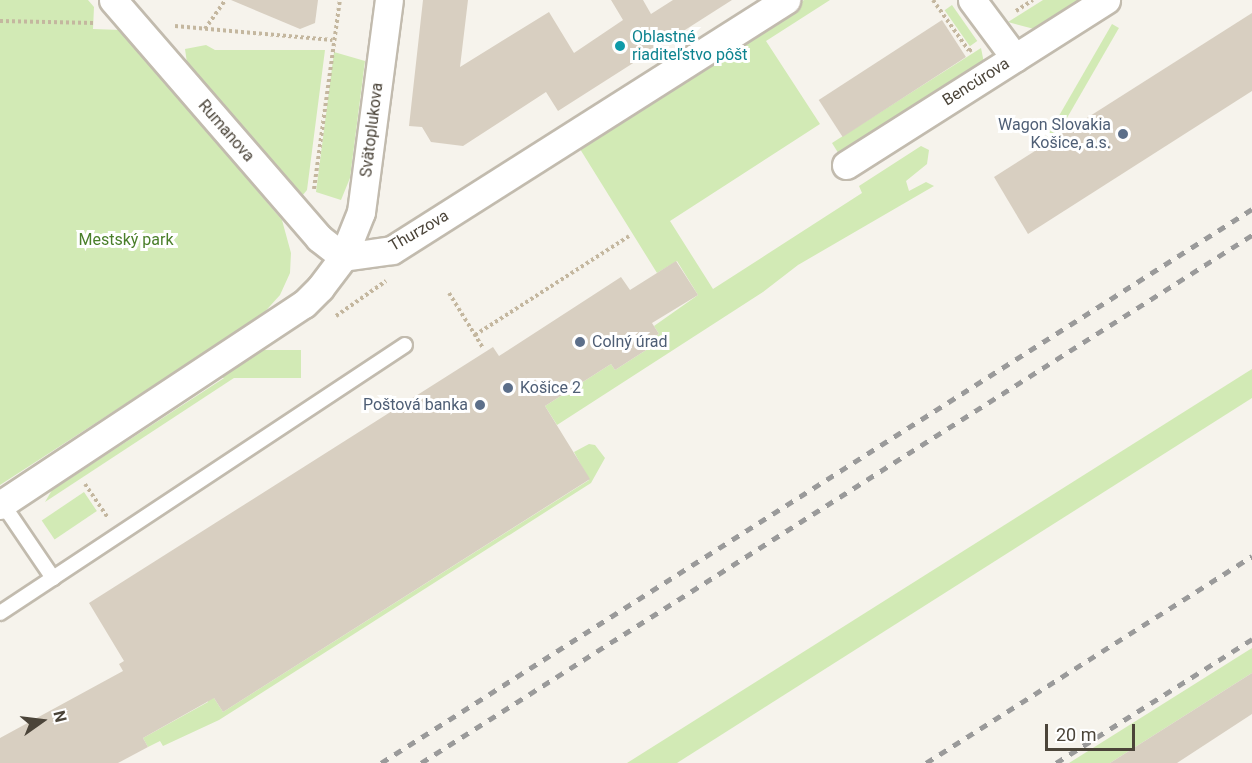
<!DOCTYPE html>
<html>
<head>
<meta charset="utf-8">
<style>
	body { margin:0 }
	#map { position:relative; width:1252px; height:763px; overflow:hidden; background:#f6f3ec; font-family:Roboto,sans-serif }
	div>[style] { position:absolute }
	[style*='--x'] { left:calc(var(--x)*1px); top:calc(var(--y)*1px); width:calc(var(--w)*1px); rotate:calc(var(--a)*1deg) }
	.green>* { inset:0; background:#d2eab5; transform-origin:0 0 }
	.building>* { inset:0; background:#d8cfc1; transform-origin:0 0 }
	.path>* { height:4px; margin-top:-2px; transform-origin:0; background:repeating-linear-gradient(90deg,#c4b79f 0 3px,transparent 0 6px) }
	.roads { filter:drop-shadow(2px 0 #c2bbae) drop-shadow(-2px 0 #c2bbae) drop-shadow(0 2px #c2bbae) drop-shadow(0 -2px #c2bbae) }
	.service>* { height:14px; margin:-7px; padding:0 7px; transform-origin:7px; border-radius:7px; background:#fff }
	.minor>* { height:27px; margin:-13.5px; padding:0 13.5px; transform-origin:13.5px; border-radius:13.5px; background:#fff }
	.rail>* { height:4.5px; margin-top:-2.25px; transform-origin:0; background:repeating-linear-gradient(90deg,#9a9a9a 0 8px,transparent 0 16px) }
	.dots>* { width:16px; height:16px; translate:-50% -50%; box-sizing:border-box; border:3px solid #fff; border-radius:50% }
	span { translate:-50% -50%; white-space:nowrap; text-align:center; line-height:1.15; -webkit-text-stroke:6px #fff; paint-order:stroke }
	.culture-label { font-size:16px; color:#0d838f }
	.left { translate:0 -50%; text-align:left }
	.street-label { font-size:16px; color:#4b4439 }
	.service-label { font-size:16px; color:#4e5e75 }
	.right { translate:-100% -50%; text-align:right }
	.park-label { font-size:16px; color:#4a7f2a }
	.north { position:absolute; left:12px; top:691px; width:60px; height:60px; -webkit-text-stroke:4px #fff; paint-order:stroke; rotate:76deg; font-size:16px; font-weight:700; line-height:24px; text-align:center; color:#4b4439 }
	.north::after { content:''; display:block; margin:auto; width:21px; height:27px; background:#4b4439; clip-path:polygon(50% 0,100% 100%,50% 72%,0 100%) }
	.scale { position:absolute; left:1045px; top:724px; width:90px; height:27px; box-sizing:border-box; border:3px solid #4b4439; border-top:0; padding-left:8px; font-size:18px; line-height:21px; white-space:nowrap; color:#4b4439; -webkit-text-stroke:4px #fff; paint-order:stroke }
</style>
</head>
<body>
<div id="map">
	<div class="green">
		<i style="clip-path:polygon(0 0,88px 0,94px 7px,93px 29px,121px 30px,282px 220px,291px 253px,290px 273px,280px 295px,261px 316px,0 485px)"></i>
		<i style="clip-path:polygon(804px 0,830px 0,766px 41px,820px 124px,670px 221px,713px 289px,862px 193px,859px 186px,921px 146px,929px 150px,927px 164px,906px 181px,909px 191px,926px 182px,934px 186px,798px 265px,763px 292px,557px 425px,545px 406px,611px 364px,615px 370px,657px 343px,653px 337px,659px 334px,654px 326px,698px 295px,677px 261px,657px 273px,580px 149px,583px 142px)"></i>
		<i style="clip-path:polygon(1043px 0,1091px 0,1038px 30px,1008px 22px)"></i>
		<i style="left:952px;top:5px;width:44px;height:9px;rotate:55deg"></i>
		<i style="left:1112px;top:24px;width:8px;height:194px;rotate:30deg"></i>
		<i style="clip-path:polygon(206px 45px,215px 50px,325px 50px,307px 190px,302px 196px,295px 198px,188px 70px,185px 49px)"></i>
		<i style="clip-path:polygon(981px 48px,984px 63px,842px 159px,832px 143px)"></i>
		<i style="clip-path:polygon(334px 52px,365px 61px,350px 178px,341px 200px,316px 192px)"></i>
		<i style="left:301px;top:350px;width:28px;height:248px;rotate:90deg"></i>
		<i style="clip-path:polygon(258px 356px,263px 359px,45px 502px,52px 490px)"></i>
		<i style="clip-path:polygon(1252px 369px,1252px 398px,677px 763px,627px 763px)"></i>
		<i style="clip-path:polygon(589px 444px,595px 445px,605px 458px,591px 483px,219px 720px,163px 746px,160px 741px,148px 747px,143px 738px,208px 702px,203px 681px,223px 712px,589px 480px,574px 452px)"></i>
		<i style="left:84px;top:492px;width:23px;height:51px;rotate:56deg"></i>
		<i style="clip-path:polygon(1252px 648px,1252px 673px,1110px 763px,1069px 763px)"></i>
	</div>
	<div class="building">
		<i style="clip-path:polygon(231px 0,318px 0,315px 23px,300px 29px)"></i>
		<i style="clip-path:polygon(423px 0,468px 0,460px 67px,549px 12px,574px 53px,623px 20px,611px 0,643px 0,651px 14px,673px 0,732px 0,558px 111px,546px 92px,463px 146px,431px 142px,422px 127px,409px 126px)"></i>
		<i style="clip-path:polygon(1252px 13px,1252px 91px,1028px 234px,994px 177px)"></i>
		<i style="left:942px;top:20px;width:44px;height:147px;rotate:57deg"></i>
		<i style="clip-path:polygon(676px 261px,698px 295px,652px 323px,659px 334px,653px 337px,657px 343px,615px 370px,611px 364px,545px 406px,590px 479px,223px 712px,214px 698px,143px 738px,148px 747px,118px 763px,0 763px,0 738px,123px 671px,119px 664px,124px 661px,89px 603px,493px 347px,499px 356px,621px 277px,630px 290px)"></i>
		<i style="clip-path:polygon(1252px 673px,1252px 714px,1177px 763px,1110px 763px)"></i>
	</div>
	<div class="path">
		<i style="--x:933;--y:0;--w:62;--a:54.8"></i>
		<i style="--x:969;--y:51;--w:4;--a:-34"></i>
		<i style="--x:1016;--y:11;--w:20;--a:-33"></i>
		<i style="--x:0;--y:21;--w:95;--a:1.2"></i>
		<i style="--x:175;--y:26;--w:158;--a:5.1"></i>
		<i style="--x:205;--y:29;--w:35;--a:-55"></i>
		<i style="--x:314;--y:189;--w:191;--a:-82.2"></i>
		<i style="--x:449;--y:293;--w:65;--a:58.3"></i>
		<i style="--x:336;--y:316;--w:61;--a:-35"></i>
		<i style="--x:475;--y:335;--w:183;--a:-32.7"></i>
		<i style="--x:85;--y:484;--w:41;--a:55.9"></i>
	</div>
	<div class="roads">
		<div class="service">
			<i style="--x:2;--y:503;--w:91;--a:55.8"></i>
			<i style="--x:53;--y:578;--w:422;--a:-33.5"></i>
			<i style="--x:0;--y:613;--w:64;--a:-33.4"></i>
		</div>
		<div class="minor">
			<i style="--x:113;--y:0;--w:315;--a:49.1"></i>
			<i style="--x:319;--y:238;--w:31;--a:38"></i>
			<i style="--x:972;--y:0;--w:72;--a:53.4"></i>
			<i style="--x:846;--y:165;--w:308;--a:-32.4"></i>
			<i style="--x:343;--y:257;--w:49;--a:-8.1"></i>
			<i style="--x:392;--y:250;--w:467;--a:-32.4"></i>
			<i style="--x:0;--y:505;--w:364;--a:-33.5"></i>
			<i style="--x:304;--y:304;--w:23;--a:-45"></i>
			<i style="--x:320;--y:288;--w:39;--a:-53"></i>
			<i style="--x:343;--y:257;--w:48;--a:-68.2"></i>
			<i style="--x:361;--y:212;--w:214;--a:-82.5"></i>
		</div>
	</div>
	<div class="rail">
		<i style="--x:381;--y:763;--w:1032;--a:-32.46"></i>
		<i style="--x:421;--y:763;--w:985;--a:-32.43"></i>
		<i style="--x:926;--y:763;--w:386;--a:-32.4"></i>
		<i style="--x:1056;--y:763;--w:232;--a:-32.3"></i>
	</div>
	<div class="dots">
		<i style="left:620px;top:46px;background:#0f9aa8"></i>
		<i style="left:1123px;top:134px;background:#5c6f8a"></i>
		<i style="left:580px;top:342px;background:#5c6f8a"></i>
		<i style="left:508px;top:388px;background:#5c6f8a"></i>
		<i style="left:480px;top:405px;background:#5c6f8a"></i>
	</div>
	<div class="culture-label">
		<span class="left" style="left:632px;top:46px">Oblastné<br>riaditeľstvo pôšt</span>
	</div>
	<div class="street-label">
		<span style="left:976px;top:82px;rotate:-32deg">Bencúrova</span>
		<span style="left:372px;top:130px;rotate:-83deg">Svätoplukova</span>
		<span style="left:226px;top:131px;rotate:49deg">Rumanova</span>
		<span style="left:419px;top:231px;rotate:-30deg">Thurzova</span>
	</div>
	<div class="service-label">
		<span class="right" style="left:1111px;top:134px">Wagon Slovakia<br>Košice, a.s.</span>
		<span class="left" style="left:592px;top:342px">Colný úrad</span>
		<span class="left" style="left:520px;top:388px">Košice 2</span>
		<span class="right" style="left:468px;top:405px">Poštová banka</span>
	</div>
	<div class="park-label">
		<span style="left:126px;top:240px">Mestský park</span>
	</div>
	<div class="north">N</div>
	<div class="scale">20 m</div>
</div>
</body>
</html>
